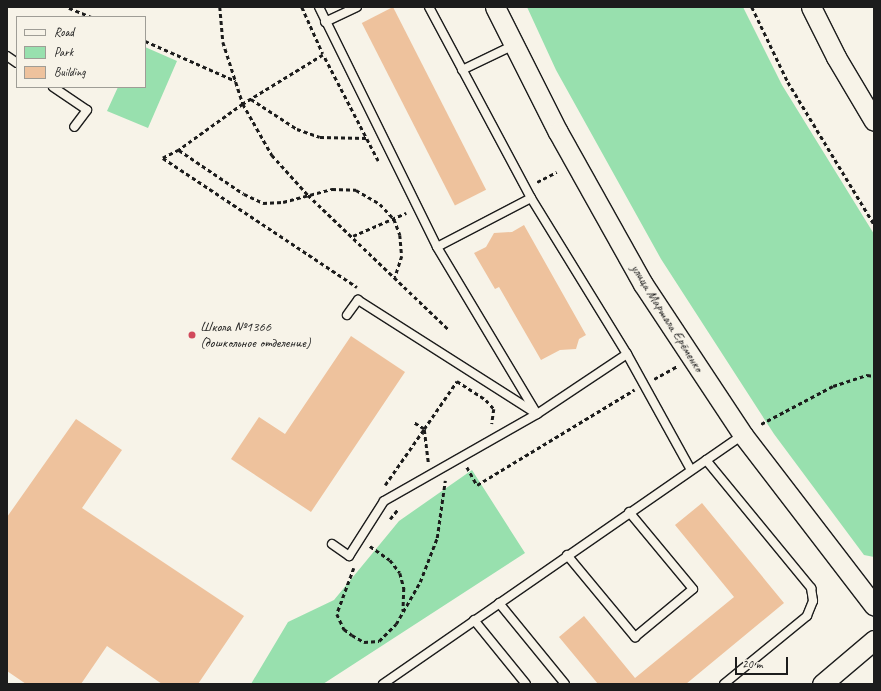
<!DOCTYPE html>
<html>
<head>
<meta charset="utf-8">
<style>
	body { margin:0 }
	#map { position:relative; width:881px; height:691px; overflow:hidden; background:#f7f3e8; font-family:Caveat,sans-serif }
	div>[style] { position:absolute }
	[style*='--x'] { left:calc(var(--x)*1px); top:calc(var(--y)*1px); width:calc(var(--w)*1px); rotate:calc(var(--a)*1deg) }
	.green>* { inset:0; background:#98e0ae }
	.building>* { inset:0; background:#eec29d; transform-origin:0 0 }
	.path>* { height:2.5px; margin-top:-1.25px; transform-origin:0; background:repeating-linear-gradient(90deg,#1c1c1c 0 4px,transparent 0 7px) }
	.roads { filter:drop-shadow(1px 0 #1c1c1c) drop-shadow(-1px 0 #1c1c1c) drop-shadow(0 1px #1c1c1c) drop-shadow(0 -1px #1c1c1c) }
	.service>* { height:8px; margin:-4px; padding:0 4px; transform-origin:4px; border-radius:4px; background:#f7f3e8 }
	.tertiary>* { height:19px; margin:-9.5px; padding:0 9.5px; transform-origin:9.5px; border-radius:9.5px; background:#f7f3e8 }
	.dots>* { width:11px; height:11px; translate:-50% -50%; box-sizing:border-box; border:2px solid #f7f3e8; border-radius:50% }
	span { translate:-50% -50%; white-space:nowrap; text-align:center; line-height:1.15; -webkit-text-stroke:3.5px #f7f3e8; paint-order:stroke }
	.street-label { font-size:14px; color:#1c1c1c }
	.poi-label { font-size:14px; color:#1c1c1c }
	.left { translate:0 -50%; text-align:left }
	.frame { position:absolute; inset:0; border:8px solid #1c1c1c; pointer-events:none }
	.legend { position:absolute; left:16px; top:16px; width:130px; height:72px; box-sizing:border-box; background:#f7f3e8; border:1px solid #9f9d96; margin:0; padding:5px 7px; list-style:none; font-size:12px; color:#1c1c1c }
	.legend li { display:flex; align-items:center; gap:8px; height:20px }
	.legend b { width:20px; border:1px solid #9f9d96 }
	.scale { position:absolute; left:735px; top:657px; width:53px; height:18px; box-sizing:border-box; border:2px solid #1c1c1c; border-top:0; padding-left:5px; font-size:12px; line-height:14px; white-space:nowrap; color:#1c1c1c; -webkit-text-stroke:3px #f7f3e8; paint-order:stroke }
</style>
</head>
<body>
<div id="map">
	<div class="green">
		<i style="clip-path:polygon(527px 7px,743px 7px,782px 85px,874px 234px,874px 557px,864px 555px,774px 434px,661px 259px,556px 70px)"></i>
		<i style="clip-path:polygon(145px 47px,177px 61px,148px 128px,107px 111px,118px 87px,145px 87px)"></i>
		<i style="clip-path:polygon(472px 470px,525px 553px,323px 684px,251px 684px,288px 622px,334px 600px,399px 521px)"></i>
	</div>
	<div class="building">
		<i style="left:393px;top:7px;width:205px;height:35px;rotate:63deg"></i>
		<i style="clip-path:polygon(524px 225px,586px 335px,579px 339px,576px 349px,560px 350px,541px 360px,499px 287px,495px 289px,474px 253px,486px 247px,494px 233px,512px 232px)"></i>
		<i style="clip-path:polygon(351px 336px,405px 372px,311px 512px,231px 459px,259px 417px,285px 434px)"></i>
		<i style="clip-path:polygon(76px 419px,122px 450px,82px 508px,244px 616px,198px 684px,162px 684px,107px 646px,81px 684px,26px 684px,7px 671px,7px 517px)"></i>
		<i style="clip-path:polygon(702px 503px,784px 603px,686px 684px,598px 684px,559px 637px,584px 616px,635px 678px,734px 597px,675px 525px)"></i>
	</div>
	<div class="path">
		<i style="--x:220;--y:7;--w:35;--a:85"></i>
		<i style="--x:223;--y:42;--w:65;--a:72.1"></i>
		<i style="--x:243;--y:104;--w:59;--a:60.4"></i>
		<i style="--x:272;--y:155;--w:54;--a:48"></i>
		<i style="--x:308;--y:195;--w:194;--a:43.7"></i>
		<i style="--x:302;--y:7;--w:51;--a:65.9"></i>
		<i style="--x:752;--y:7;--w:83;--a:64.4"></i>
		<i style="--x:788;--y:82;--w:166;--a:58.8"></i>
		<i style="--x:69;--y:8;--w:24;--a:22"></i>
		<i style="--x:145;--y:41;--w:99;--a:23.7"></i>
		<i style="--x:251;--y:99;--w:55;--a:33.1"></i>
		<i style="--x:297;--y:129;--w:24;--a:19"></i>
		<i style="--x:320;--y:137;--w:46;--a:1.2"></i>
		<i style="--x:179;--y:150;--w:18;--a:153"></i>
		<i style="--x:163;--y:158;--w:233;--a:33.6"></i>
		<i style="--x:378;--y:161;--w:119;--a:-117.4"></i>
		<i style="--x:323;--y:55;--w:94;--a:148.5"></i>
		<i style="--x:243;--y:104;--w:79;--a:144.3"></i>
		<i style="--x:179;--y:150;--w:78;--a:34.1"></i>
		<i style="--x:244;--y:194;--w:21;--a:25"></i>
		<i style="--x:263;--y:203;--w:20;--a:-3"></i>
		<i style="--x:283;--y:202;--w:51;--a:-14.9"></i>
		<i style="--x:332;--y:189;--w:24;--a:2"></i>
		<i style="--x:356;--y:190;--w:28;--a:30"></i>
		<i style="--x:380;--y:204;--w:21;--a:47"></i>
		<i style="--x:394;--y:219;--w:17;--a:69"></i>
		<i style="--x:400;--y:235;--w:21;--a:85"></i>
		<i style="--x:402;--y:256;--w:22;--a:108"></i>
		<i style="--x:537;--y:182;--w:22;--a:-27"></i>
		<i style="--x:353;--y:236;--w:58;--a:-23.5"></i>
		<i style="--x:654;--y:379;--w:26;--a:-29"></i>
		<i style="--x:761;--y:424;--w:81;--a:-27.8"></i>
		<i style="--x:833;--y:386;--w:36;--a:-18"></i>
		<i style="--x:867;--y:375;--w:7;--a:8"></i>
		<i style="--x:428;--y:462;--w:33;--a:-97"></i>
		<i style="--x:424;--y:429;--w:58;--a:-55.5"></i>
		<i style="--x:457;--y:381;--w:35;--a:33"></i>
		<i style="--x:486;--y:400;--w:12;--a:48"></i>
		<i style="--x:494;--y:409;--w:15;--a:98"></i>
		<i style="--x:467;--y:467;--w:21;--a:61"></i>
		<i style="--x:477;--y:485;--w:184;--a:-31.2"></i>
		<i style="--x:385;--y:485;--w:68;--a:-55.1"></i>
		<i style="--x:424;--y:429;--w:13;--a:-148"></i>
		<i style="--x:390;--y:519;--w:13;--a:-51"></i>
		<i style="--x:370;--y:546;--w:24;--a:35"></i>
		<i style="--x:390;--y:560;--w:16;--a:52"></i>
		<i style="--x:400;--y:573;--w:16;--a:75"></i>
		<i style="--x:404;--y:588;--w:23;--a:92"></i>
		<i style="--x:354;--y:568;--w:49;--a:110.3"></i>
		<i style="--x:337;--y:614;--w:17;--a:65"></i>
		<i style="--x:344;--y:629;--w:10;--a:37"></i>
		<i style="--x:352;--y:635;--w:14;--a:30"></i>
		<i style="--x:364;--y:642;--w:15;--a:-4"></i>
		<i style="--x:379;--y:641;--w:24;--a:-45"></i>
		<i style="--x:396;--y:624;--w:48;--a:-60.3"></i>
		<i style="--x:420;--y:582;--w:47;--a:-68.9"></i>
		<i style="--x:437;--y:538;--w:58;--a:-82"></i>
	</div>
	<div class="roads">
		<div class="service">
			<i style="--x:319;--y:7;--w:267;--a:63.8"></i>
			<i style="--x:437;--y:247;--w:106;--a:-27.5"></i>
			<i style="--x:531;--y:198;--w:183;--a:58.4"></i>
			<i style="--x:627;--y:354;--w:132;--a:61.1"></i>
			<i style="--x:429;--y:7;--w:217;--a:61.9"></i>
			<i style="--x:325;--y:22;--w:35;--a:-25"></i>
			<i style="--x:7;--y:56;--w:12;--a:35"></i>
			<i style="--x:462;--y:70;--w:58;--a:-25.7"></i>
			<i style="--x:53;--y:87;--w:41;--a:34.1"></i>
			<i style="--x:87;--y:110;--w:21;--a:127"></i>
			<i style="--x:437;--y:247;--w:191;--a:59.1"></i>
			<i style="--x:347;--y:315;--w:19;--a:-54"></i>
			<i style="--x:358;--y:300;--w:212;--a:32.5"></i>
			<i style="--x:706;--y:460;--w:166;--a:50.6"></i>
			<i style="--x:811;--y:588;--w:13;--a:81"></i>
			<i style="--x:813;--y:601;--w:16;--a:112"></i>
			<i style="--x:807;--y:616;--w:107;--a:140.7"></i>
			<i style="--x:332;--y:544;--w:21;--a:35"></i>
			<i style="--x:349;--y:556;--w:65;--a:-57.5"></i>
			<i style="--x:384;--y:501;--w:176;--a:-29.6"></i>
			<i style="--x:537;--y:414;--w:108;--a:-33.7"></i>
			<i style="--x:567;--y:555;--w:107;--a:50.3"></i>
			<i style="--x:635;--y:637;--w:75;--a:-39.6"></i>
			<i style="--x:693;--y:589;--w:100;--a:-129.7"></i>
			<i style="--x:499;--y:603;--w:104;--a:50.8"></i>
			<i style="--x:474;--y:620;--w:82;--a:50.9"></i>
			<i style="--x:383;--y:684;--w:438;--a:-34.7"></i>
		</div>
		<div class="tertiary">
			<i style="--x:495;--y:7;--w:140;--a:63.3"></i>
			<i style="--x:558;--y:132;--w:174;--a:60.8"></i>
			<i style="--x:643;--y:284;--w:181;--a:56.5"></i>
			<i style="--x:743;--y:435;--w:215;--a:52.5"></i>
			<i style="--x:811;--y:7;--w:56;--a:63.4"></i>
			<i style="--x:836;--y:57;--w:74;--a:59.3"></i>
			<i style="--x:822;--y:684;--w:68;--a:-40.2"></i>
		</div>
	</div>
	<div class="dots">
		<i style="left:192px;top:335px;background:#d1495b"></i>
	</div>
	<div class="street-label">
		<span style="left:667px;top:318px;rotate:58deg">улица Маршала Ерёменко</span>
	</div>
	<div class="poi-label">
		<span class="left" style="left:200px;top:335px">Школа №1366<br>(дошкольное отделение)</span>
	</div>
	<div class="frame"></div>
	<ul class="legend">
	<li><b style="height:5px;background:#f7f3e8"></b>Road</li>
	<li><b style="height:11px;background:#98e0ae"></b>Park</li>
	<li><b style="height:11px;background:#eec29d"></b>Building</li>
	</ul>
	<div class="scale">20 m</div>
</div>
</body>
</html>
